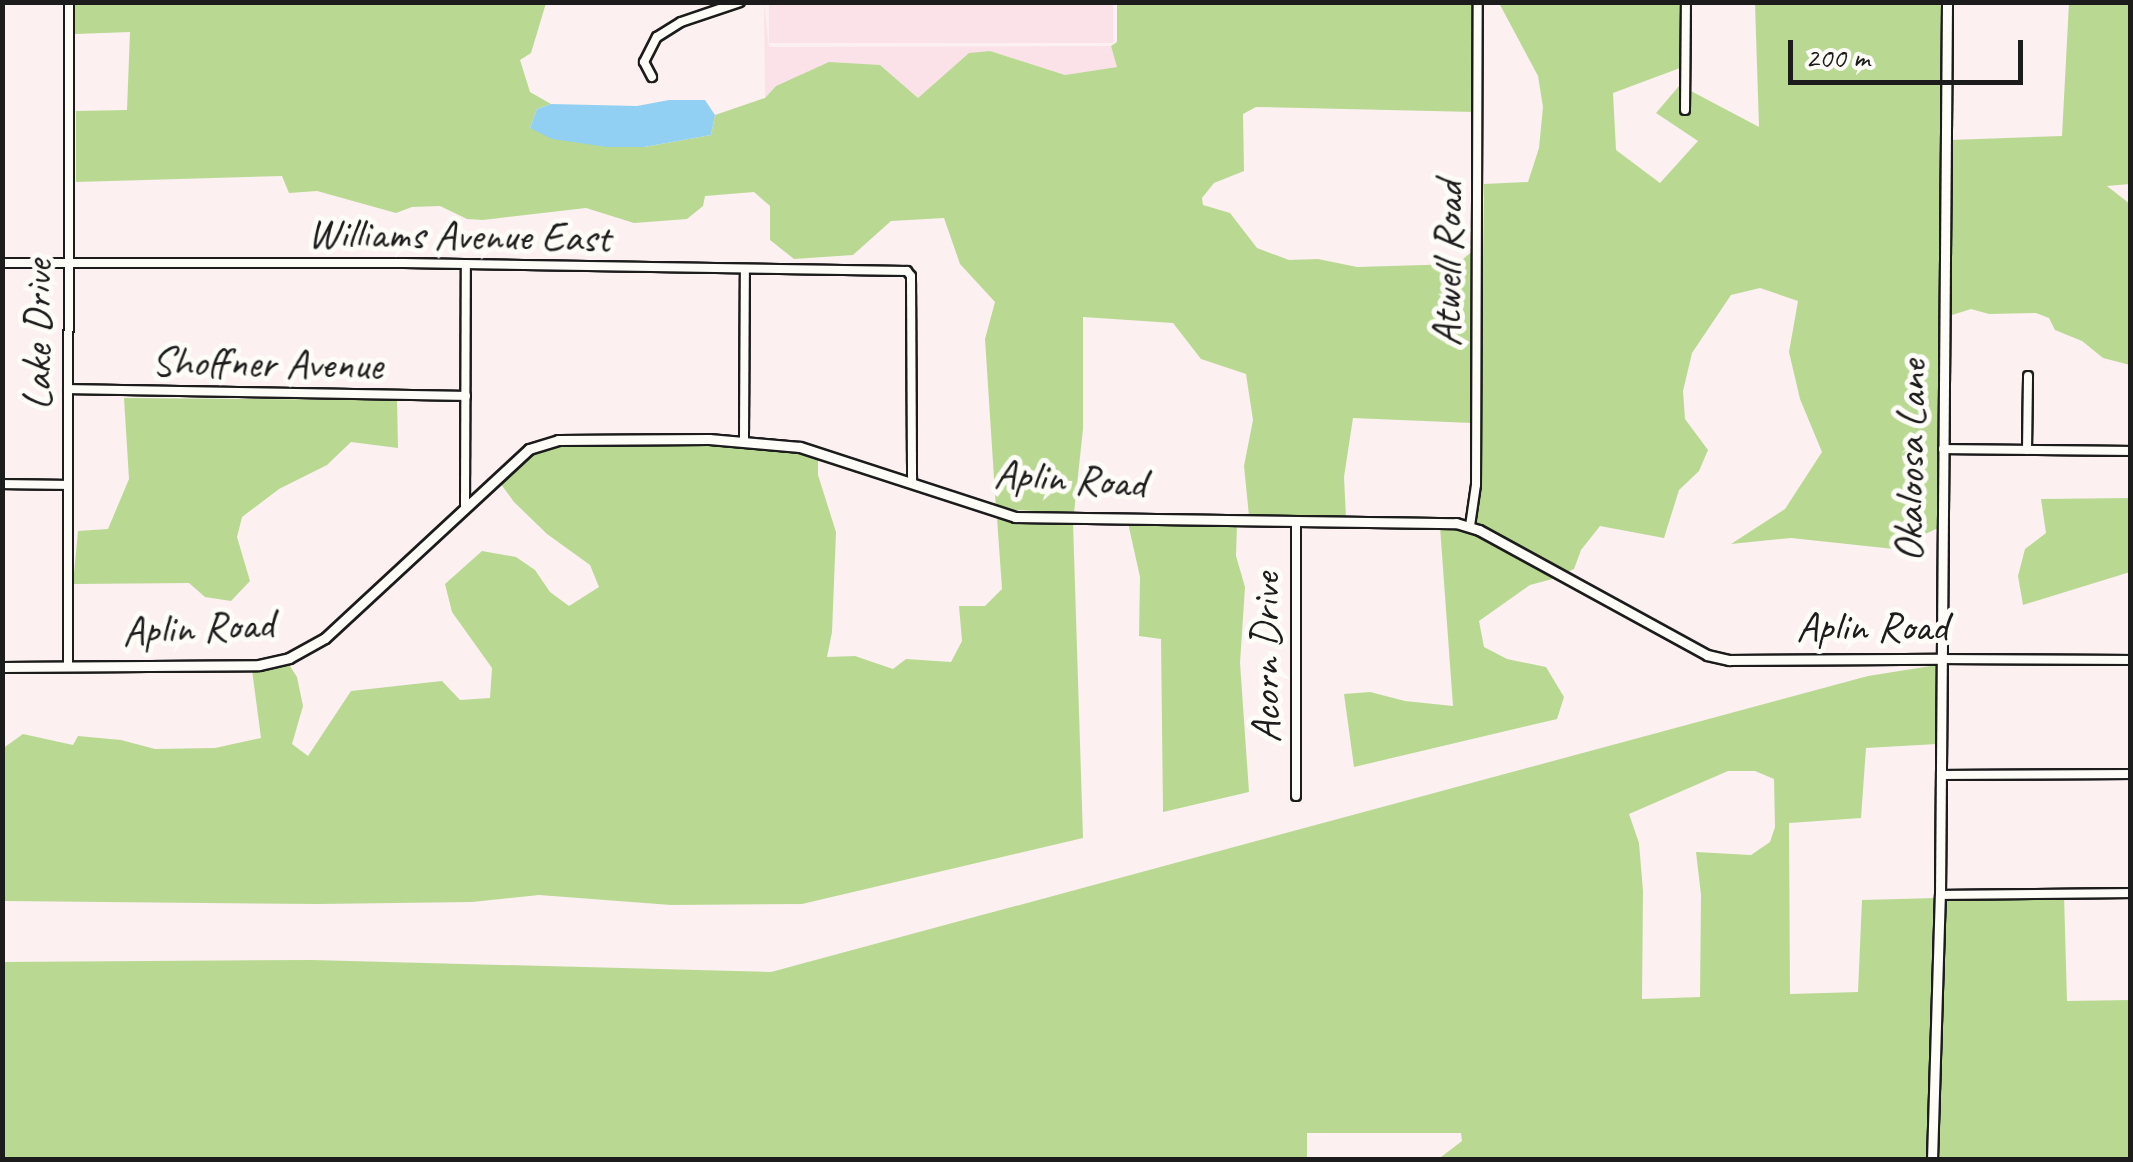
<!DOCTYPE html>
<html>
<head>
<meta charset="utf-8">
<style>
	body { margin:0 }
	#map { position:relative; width:2133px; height:1162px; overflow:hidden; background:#fcf0f0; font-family:Caveat,sans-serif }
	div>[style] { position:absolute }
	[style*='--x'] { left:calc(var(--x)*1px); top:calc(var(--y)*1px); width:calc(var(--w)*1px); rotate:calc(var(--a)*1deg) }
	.built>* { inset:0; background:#fbe2e8; transform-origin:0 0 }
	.green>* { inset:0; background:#b9d993 }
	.water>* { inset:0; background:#92d0f3 }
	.roads { filter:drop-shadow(2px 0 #1c1c1c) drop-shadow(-2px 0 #1c1c1c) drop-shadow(0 2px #1c1c1c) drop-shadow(0 -2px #1c1c1c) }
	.minor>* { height:8px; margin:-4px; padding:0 4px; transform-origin:4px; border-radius:4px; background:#fdfcf7 }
	.tertiary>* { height:9px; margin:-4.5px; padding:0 4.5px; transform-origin:4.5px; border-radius:4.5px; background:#fdfcf7 }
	span { translate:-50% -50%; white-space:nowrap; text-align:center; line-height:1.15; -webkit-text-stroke:10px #fdfcf7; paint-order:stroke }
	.street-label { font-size:42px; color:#1c1c1c }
	.frame { position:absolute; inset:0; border:5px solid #1c1c1c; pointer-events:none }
	.scale { position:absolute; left:1788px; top:40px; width:235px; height:45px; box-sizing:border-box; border:5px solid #1c1c1c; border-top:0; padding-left:12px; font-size:30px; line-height:35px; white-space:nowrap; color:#1c1c1c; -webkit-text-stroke:8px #fdfcf7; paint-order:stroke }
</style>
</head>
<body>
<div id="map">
	<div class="built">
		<i style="clip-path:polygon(764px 3px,769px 47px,1111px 46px,1118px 67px,1065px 75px,990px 51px,918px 98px,880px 65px,776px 86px,765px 98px)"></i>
		<i style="left:769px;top:3px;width:344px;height:40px"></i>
	</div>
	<div class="green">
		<i style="clip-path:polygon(75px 3px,546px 3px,531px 53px,520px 60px,530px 92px,551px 104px,537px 109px,530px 128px,644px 147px,711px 135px,715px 115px,765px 98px,776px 86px,829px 62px,880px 65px,918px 98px,969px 53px,990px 51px,1065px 75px,1117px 67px,1111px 46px,1117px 42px,1117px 3px,1474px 3px,1474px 112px,1256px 107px,1243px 114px,1244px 171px,1214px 183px,1202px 198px,1203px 205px,1230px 213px,1257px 248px,1289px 260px,1318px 259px,1357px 267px,1457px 264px,1475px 249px,1472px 423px,1353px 418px,1344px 477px,1346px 517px,1249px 516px,1244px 466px,1253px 420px,1246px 374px,1201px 359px,1173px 323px,1083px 317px,1083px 429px,1074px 513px,996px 509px,985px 339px,995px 302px,960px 264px,944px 218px,891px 221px,853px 255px,794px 259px,770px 240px,770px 206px,754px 192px,705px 196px,703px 206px,687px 219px,634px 223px,586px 208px,483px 220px,467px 219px,440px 206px,412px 207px,396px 213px,317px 191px,289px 193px,282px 176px,76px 182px,76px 111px,127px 110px,130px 32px,75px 34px)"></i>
		<i style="clip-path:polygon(1499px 3px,1682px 3px,1680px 68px,1613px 93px,1616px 150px,1660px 183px,1698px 141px,1656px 113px,1679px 86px,1681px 114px,1688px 114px,1689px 90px,1759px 127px,1755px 3px,1943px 3px,1938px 528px,1894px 549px,1791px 538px,1731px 544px,1785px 509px,1822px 452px,1800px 399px,1789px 352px,1798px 301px,1760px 288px,1731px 295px,1692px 353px,1683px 391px,1685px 419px,1708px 450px,1699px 471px,1679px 490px,1664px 538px,1600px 526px,1581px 550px,1574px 569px,1565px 573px,1474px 523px,1480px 485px,1484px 184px,1528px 182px,1539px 148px,1543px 107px,1538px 76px)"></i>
		<i style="clip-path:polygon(2069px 3px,2130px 3px,2130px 184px,2107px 186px,2130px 204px,2130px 365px,2103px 358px,2082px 341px,2055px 330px,2049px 318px,2036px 313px,1989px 314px,1971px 309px,1952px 315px,1950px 140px,2062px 136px)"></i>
		<i style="clip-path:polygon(124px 398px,397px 400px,398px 448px,351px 442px,327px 465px,279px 489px,242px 517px,237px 537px,250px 581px,231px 601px,205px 597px,189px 583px,73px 584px,78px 531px,108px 529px,129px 479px)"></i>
		<i style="clip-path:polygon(744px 443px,818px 457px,818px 475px,836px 532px,832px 632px,827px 657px,855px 656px,893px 669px,906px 659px,951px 662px,962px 641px,959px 606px,985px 606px,1002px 589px,997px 518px,1073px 522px,1083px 838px,802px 904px,671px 905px,539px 895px,472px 902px,318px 904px,3px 901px,2px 749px,23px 734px,73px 745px,78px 736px,121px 740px,155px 749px,215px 748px,261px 738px,252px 670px,288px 663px,297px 677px,303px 706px,292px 744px,308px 756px,351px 691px,442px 681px,460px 700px,490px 698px,492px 668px,452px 612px,445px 584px,482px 551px,516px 557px,535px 570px,550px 592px,569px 606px,599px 587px,590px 565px,547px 534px,514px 502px,498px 480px,531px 453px,558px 445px)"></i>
		<i style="clip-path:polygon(2130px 498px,2130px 572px,2023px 605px,2018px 576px,2025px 549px,2046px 533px,2041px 499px)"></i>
		<i style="clip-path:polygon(1128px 523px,1237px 524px,1236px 556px,1245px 587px,1240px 663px,1249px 792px,1163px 812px,1161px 639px,1139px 636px,1140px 577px)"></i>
		<i style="clip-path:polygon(1440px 527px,1477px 534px,1556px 578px,1530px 585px,1479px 621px,1484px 647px,1507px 659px,1546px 667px,1564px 697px,1557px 719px,1354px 767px,1344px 694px,1370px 692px,1405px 701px,1453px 706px)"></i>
		<i style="clip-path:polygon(evenodd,1937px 665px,1937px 744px,1866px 748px,1861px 818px,1789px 823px,1790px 994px,1858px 992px,1862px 900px,1936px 898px,1928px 1159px,1437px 1160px,1462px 1141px,1461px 1133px,1307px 1133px,1307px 1160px,3px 1159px,2px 962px,312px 960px,771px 972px,1868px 676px,1937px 665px,1728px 771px,1755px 771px,1774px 779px,1775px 827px,1770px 842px,1751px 855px,1696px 852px,1701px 895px,1700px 997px,1642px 999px,1643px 891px,1639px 843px,1629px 814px,1728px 771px)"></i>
		<i style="clip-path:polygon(2064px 895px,2067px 1001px,2130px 1000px,2130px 1159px,1935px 1160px,1944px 898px)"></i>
	</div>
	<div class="water">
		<i style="clip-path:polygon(669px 100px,705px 100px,715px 115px,711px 135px,644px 147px,607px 147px,552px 139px,530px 128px,537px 109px,551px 104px,637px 106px)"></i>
	</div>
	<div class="roads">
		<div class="minor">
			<i style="--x:652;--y:77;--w:17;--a:-118"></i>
			<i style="--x:644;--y:62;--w:28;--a:-63"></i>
			<i style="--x:657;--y:37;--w:28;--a:-32"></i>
			<i style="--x:681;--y:22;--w:62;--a:-18.7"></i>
			<i style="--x:1685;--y:110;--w:108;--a:-89.5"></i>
			<i style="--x:2;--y:263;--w:402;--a:0"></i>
			<i style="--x:404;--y:263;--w:503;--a:0.91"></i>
			<i style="--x:907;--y:271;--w:6;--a:51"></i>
			<i style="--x:911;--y:276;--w:206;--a:89.7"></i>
			<i style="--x:68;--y:389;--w:398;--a:1"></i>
			<i style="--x:744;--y:439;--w:169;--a:-89.7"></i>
			<i style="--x:1943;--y:449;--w:187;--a:0.6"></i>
			<i style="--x:2027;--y:450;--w:74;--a:-89.2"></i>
			<i style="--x:2;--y:484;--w:66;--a:0.9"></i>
			<i style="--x:465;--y:505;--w:241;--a:-89.8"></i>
			<i style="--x:1470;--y:526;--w:41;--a:-81.7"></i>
			<i style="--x:1476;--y:485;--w:483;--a:-89.8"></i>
			<i style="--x:1941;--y:659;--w:189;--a:0.3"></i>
			<i style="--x:68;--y:667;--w:665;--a:-89.91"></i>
			<i style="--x:1941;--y:775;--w:189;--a:-0.3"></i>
			<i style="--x:1296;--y:796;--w:275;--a:-90"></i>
			<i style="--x:1940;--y:895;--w:190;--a:-0.6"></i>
		</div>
		<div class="tertiary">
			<i style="--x:2;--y:667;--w:257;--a:-0.4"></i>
			<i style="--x:259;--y:665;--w:31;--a:-13"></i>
			<i style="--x:289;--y:658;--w:41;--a:-29.1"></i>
			<i style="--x:325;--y:638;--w:278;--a:-42.8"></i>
			<i style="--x:529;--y:449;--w:30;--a:-17"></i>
			<i style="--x:558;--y:440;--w:151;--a:-0.4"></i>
			<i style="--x:709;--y:439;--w:91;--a:5"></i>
			<i style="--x:800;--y:447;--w:226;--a:18"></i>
			<i style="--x:1015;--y:517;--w:441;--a:0.8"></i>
			<i style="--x:1456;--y:523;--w:24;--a:17"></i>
			<i style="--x:1479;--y:530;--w:260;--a:28.7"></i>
			<i style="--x:1707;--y:655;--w:23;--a:13"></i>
			<i style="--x:1729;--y:660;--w:212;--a:-0.3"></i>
			<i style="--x:1932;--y:1160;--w:265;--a:-88.3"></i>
			<i style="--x:1940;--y:895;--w:893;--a:-89.55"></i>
		</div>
	</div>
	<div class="street-label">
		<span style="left:459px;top:236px;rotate:1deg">Williams Avenue East</span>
		<span style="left:1448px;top:264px;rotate:-89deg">Atwell Road</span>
		<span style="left:38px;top:335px;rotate:-90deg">Lake Drive</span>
		<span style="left:267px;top:364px;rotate:1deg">Shoffner Avenue</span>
		<span style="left:1911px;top:461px;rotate:-89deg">Okaloosa Lane</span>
		<span style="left:1070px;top:479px;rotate:4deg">Aplin Road</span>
		<span style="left:1872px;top:627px">Aplin Road</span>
		<span style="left:198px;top:628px;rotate:-3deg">Aplin Road</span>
		<span style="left:1266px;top:658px;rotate:-90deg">Acorn Drive</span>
	</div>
	<div class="frame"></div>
	<div class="scale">200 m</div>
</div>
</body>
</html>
